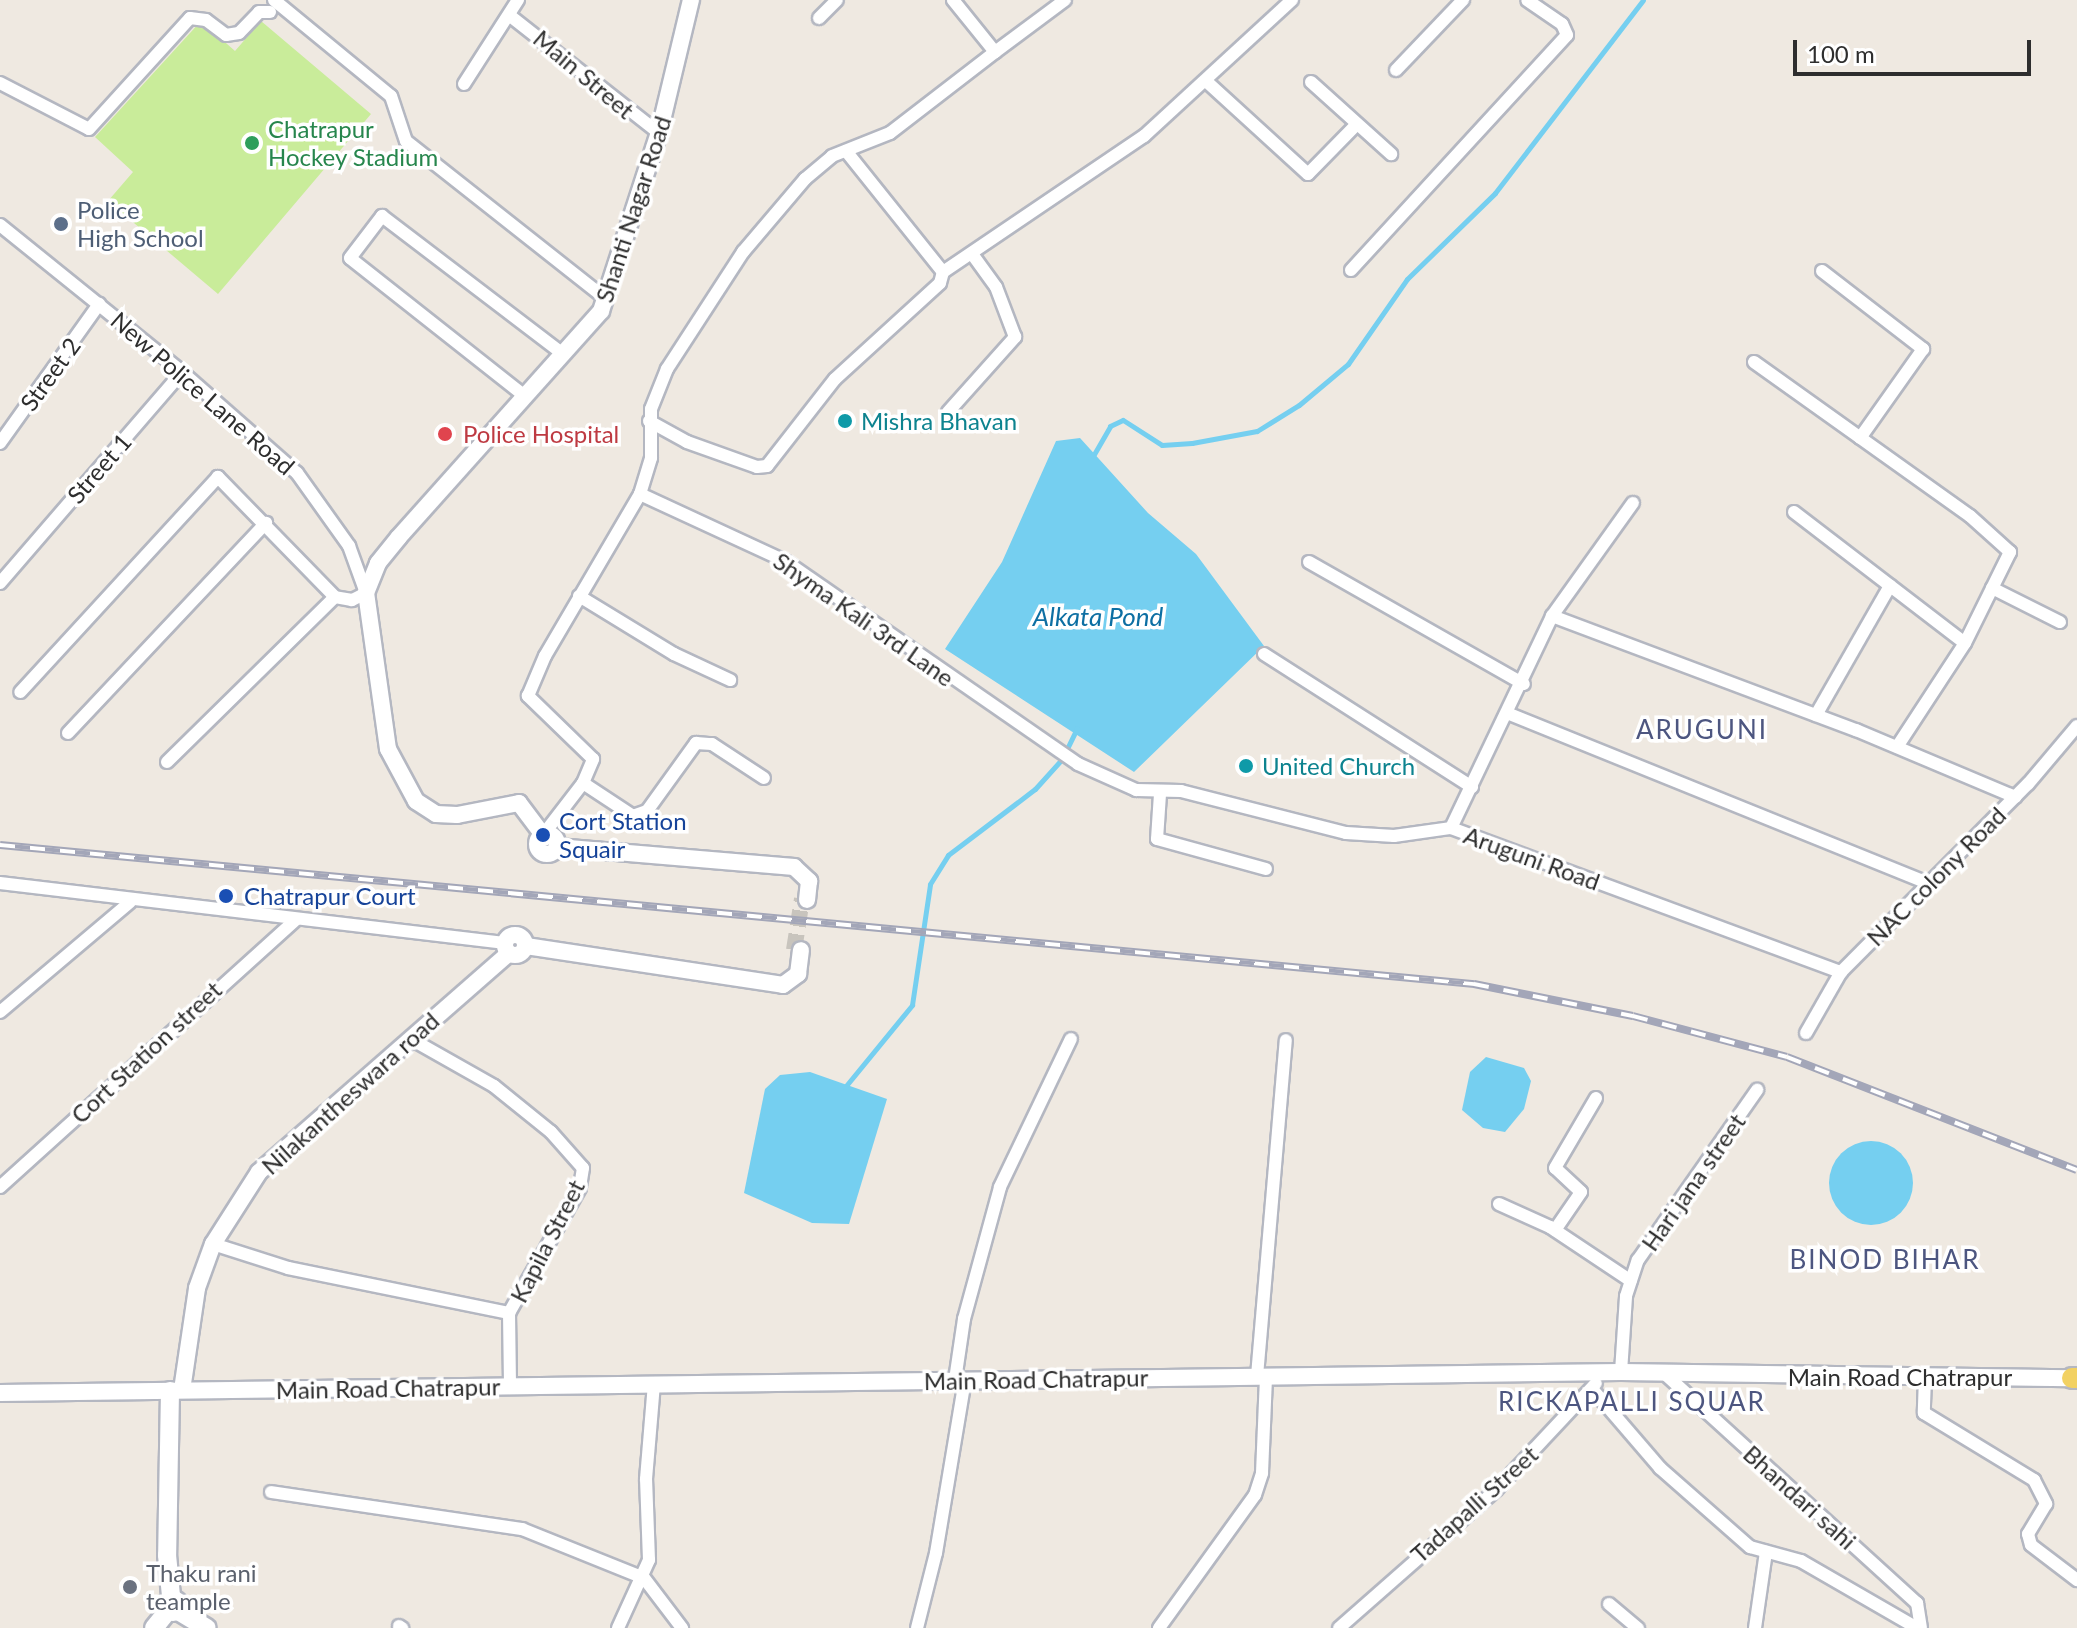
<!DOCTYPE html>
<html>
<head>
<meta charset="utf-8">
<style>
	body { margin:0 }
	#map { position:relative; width:2077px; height:1628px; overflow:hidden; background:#efe9e1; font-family:Lato,sans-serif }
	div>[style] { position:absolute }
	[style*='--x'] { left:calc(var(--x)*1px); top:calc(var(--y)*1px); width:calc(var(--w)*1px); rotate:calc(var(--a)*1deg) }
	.pitch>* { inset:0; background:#c9ec9a }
	.water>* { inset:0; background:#75cff0 }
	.round { border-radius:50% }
	.stream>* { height:5px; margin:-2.5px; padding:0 2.5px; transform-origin:2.5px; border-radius:2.5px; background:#75cff0 }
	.tertiary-tunnel>* { height:16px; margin-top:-8px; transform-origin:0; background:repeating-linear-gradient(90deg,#c8c4bd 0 16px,transparent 0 24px) }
	.roads { filter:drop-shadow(2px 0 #b4b7c1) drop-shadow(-2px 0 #b4b7c1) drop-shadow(0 2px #b4b7c1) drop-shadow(0 -2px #b4b7c1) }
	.minor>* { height:12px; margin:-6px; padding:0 6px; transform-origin:6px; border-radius:6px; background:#fff }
	.minor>.ring { margin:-6px; padding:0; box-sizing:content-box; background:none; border:12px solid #fff; border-radius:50% }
	.tertiary>* { height:16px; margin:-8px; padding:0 8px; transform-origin:8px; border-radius:8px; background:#fff }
	.tertiary>.ring { margin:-8px; padding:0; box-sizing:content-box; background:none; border:16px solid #fff; border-radius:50% }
	.secondary>* { height:18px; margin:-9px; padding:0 9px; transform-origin:9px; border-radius:9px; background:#fff }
	.primary>* { height:20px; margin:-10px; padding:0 10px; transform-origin:10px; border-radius:10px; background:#f2d163 }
	.rail>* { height:8px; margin-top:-4px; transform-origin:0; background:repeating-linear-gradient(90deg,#fff 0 15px,#a3a6b8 0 30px); box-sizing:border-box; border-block:2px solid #a3a6b8 }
	.dots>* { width:22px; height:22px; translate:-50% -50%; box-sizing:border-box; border:4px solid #fff; border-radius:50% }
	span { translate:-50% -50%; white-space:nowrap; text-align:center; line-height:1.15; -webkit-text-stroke:7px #fff; paint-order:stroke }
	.street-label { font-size:24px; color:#2e2e2e }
	.leisure-label { font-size:24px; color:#27864d }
	.left { translate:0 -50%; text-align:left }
	.service-label { font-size:24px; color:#4e5e75 }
	.culture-label { font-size:24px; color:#0d838f }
	.health-label { font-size:24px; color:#be3a42 }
	.transit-label { font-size:24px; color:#164399 }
	.worship-label { font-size:24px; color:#5b616d }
	.water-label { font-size:26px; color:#0d6fa3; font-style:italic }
	.neighbourhood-label { font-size:26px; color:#4d5680; letter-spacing:2px }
	.scale { position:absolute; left:1793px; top:40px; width:238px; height:36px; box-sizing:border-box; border:4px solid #2e2e2e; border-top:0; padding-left:10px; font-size:24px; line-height:28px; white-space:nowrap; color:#2e2e2e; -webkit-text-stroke:6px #fff; paint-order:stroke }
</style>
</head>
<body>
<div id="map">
	<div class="pitch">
		<i style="clip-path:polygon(201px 21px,235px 51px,261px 21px,371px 114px,218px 294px,108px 201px,133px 172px,95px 137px)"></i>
	</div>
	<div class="water">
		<i style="clip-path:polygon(1080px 438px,1148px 513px,1196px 554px,1264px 646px,1134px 772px,945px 649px,1002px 562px,1056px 441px)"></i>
		<i style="clip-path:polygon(1486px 1057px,1524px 1068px,1531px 1081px,1524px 1109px,1505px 1132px,1483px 1128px,1462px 1110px,1470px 1072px)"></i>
		<i style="clip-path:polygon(810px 1072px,887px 1099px,849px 1224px,812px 1223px,744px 1193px,765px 1089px,780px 1075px)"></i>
		<i class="round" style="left:1829px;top:1141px;width:84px;height:84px"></i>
	</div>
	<div class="stream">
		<i style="--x:1093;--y:456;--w:34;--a:-60"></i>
		<i style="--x:1110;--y:426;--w:14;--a:-25"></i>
		<i style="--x:1123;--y:420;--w:46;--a:32.7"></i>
		<i style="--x:1162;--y:445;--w:30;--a:-4"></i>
		<i style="--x:1192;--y:443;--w:66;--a:-10.5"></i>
		<i style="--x:1257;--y:431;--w:49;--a:-31.8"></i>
		<i style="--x:1299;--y:405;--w:64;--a:-39.9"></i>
		<i style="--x:1348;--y:364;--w:103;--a:-55.2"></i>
		<i style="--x:1407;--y:279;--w:123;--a:-44.3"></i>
		<i style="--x:1495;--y:193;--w:243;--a:-52.5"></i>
		<i style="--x:845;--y:1087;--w:106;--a:-50.7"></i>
		<i style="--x:912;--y:1005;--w:122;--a:-81.5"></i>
		<i style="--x:930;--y:884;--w:34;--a:-58"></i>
		<i style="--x:948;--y:855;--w:109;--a:-37.2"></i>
		<i style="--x:1035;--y:789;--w:40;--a:-48"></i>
		<i style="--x:1062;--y:759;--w:34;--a:-64"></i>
	</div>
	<div class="tertiary-tunnel">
		<i style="--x:794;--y:950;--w:52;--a:-81.1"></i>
	</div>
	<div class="roads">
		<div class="minor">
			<i style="--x:274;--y:0;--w:151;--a:39.4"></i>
			<i style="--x:391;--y:96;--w:47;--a:71.6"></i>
			<i style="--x:406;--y:141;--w:255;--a:38.3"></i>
			<i style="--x:509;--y:15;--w:191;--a:38.2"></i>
			<i style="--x:819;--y:18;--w:25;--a:-45"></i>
			<i style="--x:995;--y:52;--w:87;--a:-36.6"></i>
			<i style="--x:1396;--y:70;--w:97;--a:-46.3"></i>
			<i style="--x:1206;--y:81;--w:138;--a:42.4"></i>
			<i style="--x:1308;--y:174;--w:70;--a:-45.6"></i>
			<i style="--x:1311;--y:82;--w:108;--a:42"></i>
			<i style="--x:0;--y:83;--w:100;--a:27.3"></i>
			<i style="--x:89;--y:129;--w:150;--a:-47.7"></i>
			<i style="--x:190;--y:18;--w:16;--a:7"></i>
			<i style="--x:206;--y:20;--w:25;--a:37"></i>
			<i style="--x:226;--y:35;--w:13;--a:-9"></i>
			<i style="--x:239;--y:33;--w:29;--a:-46"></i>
			<i style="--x:259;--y:12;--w:11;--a:0"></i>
			<i style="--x:464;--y:84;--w:100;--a:-57.3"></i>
			<i style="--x:846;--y:151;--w:155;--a:51.3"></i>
			<i style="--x:943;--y:272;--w:243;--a:-34.1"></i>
			<i style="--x:1144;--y:136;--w:201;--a:-42.6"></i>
			<i style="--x:0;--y:225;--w:234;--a:38.9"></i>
			<i style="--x:182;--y:372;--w:153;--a:41.3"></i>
			<i style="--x:297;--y:473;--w:90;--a:54.5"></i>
			<i style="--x:349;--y:546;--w:50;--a:70.1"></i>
			<i style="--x:366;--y:593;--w:16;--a:153"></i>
			<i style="--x:352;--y:600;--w:17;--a:-170"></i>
			<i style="--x:335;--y:597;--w:168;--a:-134.3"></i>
			<i style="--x:218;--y:477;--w:292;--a:132.6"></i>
			<i style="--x:1351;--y:270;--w:319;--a:-47.4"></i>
			<i style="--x:1567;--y:35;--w:12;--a:-114"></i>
			<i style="--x:1562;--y:24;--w:42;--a:-145.6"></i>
			<i style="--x:1822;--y:271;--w:128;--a:37.7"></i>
			<i style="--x:1923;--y:349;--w:109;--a:125.3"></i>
			<i style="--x:1754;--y:362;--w:265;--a:35.5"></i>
			<i style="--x:1970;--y:516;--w:54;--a:42"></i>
			<i style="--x:2010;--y:552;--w:102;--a:116.3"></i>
			<i style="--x:1965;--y:643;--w:124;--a:123.2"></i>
			<i style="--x:526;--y:397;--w:224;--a:-141.7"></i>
			<i style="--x:350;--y:258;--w:53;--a:-52.7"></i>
			<i style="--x:382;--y:216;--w:228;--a:37.3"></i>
			<i style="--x:948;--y:412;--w:101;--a:-48.2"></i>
			<i style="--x:1015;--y:337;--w:53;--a:-110.8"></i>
			<i style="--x:996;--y:287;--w:41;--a:-126"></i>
			<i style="--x:649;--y:421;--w:43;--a:28.9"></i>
			<i style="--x:687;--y:442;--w:74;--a:19.7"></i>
			<i style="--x:757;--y:467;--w:10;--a:-6"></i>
			<i style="--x:767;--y:466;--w:110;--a:-52"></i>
			<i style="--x:835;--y:379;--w:142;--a:-42.4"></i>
			<i style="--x:940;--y:283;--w:11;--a:-75"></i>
			<i style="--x:0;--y:443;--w:171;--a:-54.5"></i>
			<i style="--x:640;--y:494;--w:160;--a:24.8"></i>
			<i style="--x:785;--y:561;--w:356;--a:34.7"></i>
			<i style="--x:1078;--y:764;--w:64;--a:24.1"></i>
			<i style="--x:1136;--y:790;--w:45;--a:1.3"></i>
			<i style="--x:1181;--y:791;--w:170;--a:14.3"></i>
			<i style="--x:1346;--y:833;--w:48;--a:3.6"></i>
			<i style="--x:1394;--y:836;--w:58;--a:-8"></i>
			<i style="--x:1451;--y:828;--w:416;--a:20.3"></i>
			<i style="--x:1794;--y:512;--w:215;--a:37.5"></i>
			<i style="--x:1309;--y:562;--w:247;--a:29.6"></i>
			<i style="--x:0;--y:583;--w:279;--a:-49.2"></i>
			<i style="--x:1992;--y:588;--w:76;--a:26.6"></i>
			<i style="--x:579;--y:596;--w:111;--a:31.4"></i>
			<i style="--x:674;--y:654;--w:62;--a:24.9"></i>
			<i style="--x:1552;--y:616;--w:325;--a:20.6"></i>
			<i style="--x:1856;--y:730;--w:173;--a:22.8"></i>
			<i style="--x:1264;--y:654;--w:247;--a:32.6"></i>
			<i style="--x:1507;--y:713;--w:454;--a:22"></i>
			<i style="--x:1816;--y:715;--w:149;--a:-60.2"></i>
			<i style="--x:68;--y:733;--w:289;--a:-46.7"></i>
			<i style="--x:167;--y:762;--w:235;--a:-44.5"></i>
			<i style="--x:583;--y:783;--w:60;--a:33.4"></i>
			<i style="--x:633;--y:816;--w:15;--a:-20"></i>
			<i style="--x:647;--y:811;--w:84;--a:-54.2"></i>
			<i style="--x:696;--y:743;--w:16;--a:4"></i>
			<i style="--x:712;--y:744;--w:62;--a:33.2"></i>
			<i style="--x:1160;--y:794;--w:45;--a:93.8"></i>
			<i style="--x:1157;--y:839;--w:113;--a:15.4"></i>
			<i style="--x:1451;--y:828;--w:235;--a:-64.5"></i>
			<i style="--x:1552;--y:616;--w:139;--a:-54.4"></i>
			<i style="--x:543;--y:835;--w:66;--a:-52.4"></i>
			<i style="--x:583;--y:783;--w:26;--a:-67"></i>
			<i style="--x:593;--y:759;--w:91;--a:-135.9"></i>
			<i style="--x:528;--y:696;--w:43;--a:-67"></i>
			<i style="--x:545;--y:656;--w:188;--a:-59.6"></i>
			<i style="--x:640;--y:494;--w:38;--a:-73"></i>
			<i style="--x:651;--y:458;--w:49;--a:-90"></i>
			<i style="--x:651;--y:409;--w:43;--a:-68.2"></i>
			<i style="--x:667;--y:369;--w:140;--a:-57"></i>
			<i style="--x:743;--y:252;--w:96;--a:-49.7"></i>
			<i style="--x:805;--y:179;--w:35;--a:-40"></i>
			<i style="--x:832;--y:156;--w:62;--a:-21.6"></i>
			<i style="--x:890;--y:133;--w:133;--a:-37.6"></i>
			<i style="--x:995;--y:52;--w:67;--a:-128.9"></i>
			<i style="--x:0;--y:883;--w:509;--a:6.78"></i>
			<i style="--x:0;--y:1012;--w:170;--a:-40.2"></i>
			<i style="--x:1806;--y:1033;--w:70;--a:-60.2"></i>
			<i style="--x:1841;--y:972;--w:265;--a:-45.2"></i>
			<i style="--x:2028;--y:784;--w:76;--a:-49.8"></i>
			<i style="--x:411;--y:1039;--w:95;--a:29.5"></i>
			<i style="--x:494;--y:1086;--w:73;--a:38.9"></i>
			<i style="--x:551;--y:1132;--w:48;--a:48.4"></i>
			<i style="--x:583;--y:1168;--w:20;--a:99"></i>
			<i style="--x:580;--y:1188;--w:144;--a:119.6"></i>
			<i style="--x:509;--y:1313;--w:73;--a:89.2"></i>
			<i style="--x:0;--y:1187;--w:399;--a:-42.1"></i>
			<i style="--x:1499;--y:1204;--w:56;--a:24.3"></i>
			<i style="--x:1550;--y:1227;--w:97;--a:33.7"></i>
			<i style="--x:1555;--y:1230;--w:46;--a:-55.6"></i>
			<i style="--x:1581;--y:1192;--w:35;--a:-137"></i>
			<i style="--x:1555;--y:1168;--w:81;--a:-59.6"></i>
			<i style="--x:213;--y:1244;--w:79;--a:17.7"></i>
			<i style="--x:288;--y:1268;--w:226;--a:11.5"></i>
			<i style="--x:1621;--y:1372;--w:76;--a:-86.2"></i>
			<i style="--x:1626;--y:1296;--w:38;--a:-72"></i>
			<i style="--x:1638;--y:1260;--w:208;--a:-55"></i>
			<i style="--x:1665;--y:1374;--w:341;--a:42.3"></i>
			<i style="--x:1917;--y:1603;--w:25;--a:81"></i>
			<i style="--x:1257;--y:1376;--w:337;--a:-85.1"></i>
			<i style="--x:1925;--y:1377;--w:36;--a:92"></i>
			<i style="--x:1924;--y:1413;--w:129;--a:31.3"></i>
			<i style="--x:2034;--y:1480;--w:27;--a:63"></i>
			<i style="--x:2046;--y:1504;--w:35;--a:121"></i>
			<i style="--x:2028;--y:1534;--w:11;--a:75"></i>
			<i style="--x:2031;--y:1545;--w:58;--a:37.3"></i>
			<i style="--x:955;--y:1380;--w:62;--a:-81.6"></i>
			<i style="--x:964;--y:1319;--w:137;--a:-74.7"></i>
			<i style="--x:1000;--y:1187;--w:164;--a:-64.4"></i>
			<i style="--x:1593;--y:1390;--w:103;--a:49.3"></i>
			<i style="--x:1660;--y:1468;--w:120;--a:41.3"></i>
			<i style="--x:1750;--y:1547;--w:53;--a:15.4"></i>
			<i style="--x:1801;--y:1561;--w:134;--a:30"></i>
			<i style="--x:271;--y:1492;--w:254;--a:8.4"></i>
			<i style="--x:522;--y:1529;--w:131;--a:21.9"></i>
			<i style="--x:644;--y:1578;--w:63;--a:52.8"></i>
			<i class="ring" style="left:164px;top:1597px;width:6px;height:6px"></i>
			<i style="--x:1609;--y:1604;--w:38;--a:40"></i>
			<i style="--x:399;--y:1626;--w:4;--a:34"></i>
			<i style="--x:618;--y:1628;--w:75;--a:-65.5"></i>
			<i style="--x:649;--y:1560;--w:81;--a:-92.1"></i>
			<i style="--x:646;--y:1479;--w:95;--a:-85.2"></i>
			<i style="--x:917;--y:1628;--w:77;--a:-75.8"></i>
			<i style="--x:936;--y:1553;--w:175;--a:-80.5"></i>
			<i style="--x:1159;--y:1628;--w:164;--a:-54.2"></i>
			<i style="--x:1255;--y:1495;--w:23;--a:-72"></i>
			<i style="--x:1262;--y:1473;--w:97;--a:-87.6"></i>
			<i style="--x:1339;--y:1628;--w:209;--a:-41.3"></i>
			<i style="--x:1496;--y:1490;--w:146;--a:-46.9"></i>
			<i style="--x:1755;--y:1628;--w:77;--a:-81.8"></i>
		</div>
		<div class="tertiary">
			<i class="ring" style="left:537px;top:834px;width:4px;height:4px"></i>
			<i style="--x:543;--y:835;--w:40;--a:-127"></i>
			<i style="--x:519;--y:803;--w:63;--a:169"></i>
			<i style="--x:457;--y:815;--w:21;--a:-177"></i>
			<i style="--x:436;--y:814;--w:24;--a:-147"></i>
			<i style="--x:416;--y:801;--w:59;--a:-118.3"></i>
			<i style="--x:388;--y:749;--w:158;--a:-98"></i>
			<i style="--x:366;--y:593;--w:32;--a:-68"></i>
			<i style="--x:378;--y:563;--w:33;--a:-51"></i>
			<i style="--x:399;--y:537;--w:303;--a:-48.2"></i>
			<i style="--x:601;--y:311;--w:187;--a:-72"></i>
			<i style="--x:659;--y:133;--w:137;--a:-76.5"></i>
			<i style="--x:557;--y:847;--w:238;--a:4.8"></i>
			<i style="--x:794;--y:867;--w:21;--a:43"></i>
			<i style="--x:809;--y:881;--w:19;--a:96"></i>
			<i class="ring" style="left:505px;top:935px;width:4px;height:4px"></i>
			<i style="--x:526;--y:946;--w:260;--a:8.6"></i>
			<i style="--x:783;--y:985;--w:19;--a:-36"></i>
			<i style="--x:798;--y:974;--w:24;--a:-83"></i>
			<i style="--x:182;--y:1390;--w:103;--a:-81.6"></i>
			<i style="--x:197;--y:1288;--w:47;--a:-70"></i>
			<i style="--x:213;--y:1244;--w:85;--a:-57.4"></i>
			<i style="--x:259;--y:1172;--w:332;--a:-41.2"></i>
			<i style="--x:0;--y:1393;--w:1621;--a:-0.74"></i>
			<i style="--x:1621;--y:1372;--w:451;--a:0.8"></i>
		</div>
		<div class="secondary">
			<i style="--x:170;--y:1391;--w:164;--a:91"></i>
			<i style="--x:167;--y:1555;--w:41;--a:84.4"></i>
			<i style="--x:180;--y:1612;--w:31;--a:31"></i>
			<i style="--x:154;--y:1628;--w:21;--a:-51"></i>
		</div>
		<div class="primary">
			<i style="--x:2072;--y:1378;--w:5;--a:0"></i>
		</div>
	</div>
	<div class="rail">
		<i style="--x:0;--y:845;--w:1481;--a:5.39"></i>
		<i style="--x:1474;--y:984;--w:162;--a:11.4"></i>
		<i style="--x:1633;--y:1016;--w:159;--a:14.9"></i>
		<i style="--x:1787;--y:1057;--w:311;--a:21.3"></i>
	</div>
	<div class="dots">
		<i style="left:252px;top:143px;background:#2e9e5b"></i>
		<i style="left:61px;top:224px;background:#5c6f8a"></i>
		<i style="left:845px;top:421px;background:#0f9aa8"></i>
		<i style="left:445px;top:434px;background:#e0444e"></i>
		<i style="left:1246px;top:766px;background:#0f9aa8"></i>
		<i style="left:543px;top:835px;background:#1a4fb4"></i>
		<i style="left:226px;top:896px;background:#1a4fb4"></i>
		<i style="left:130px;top:1587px;background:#6b7280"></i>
	</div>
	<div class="street-label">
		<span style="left:584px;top:74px;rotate:40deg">Main Street</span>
		<span style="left:633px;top:209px;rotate:-72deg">Shanti Nagar Road</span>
		<span style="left:50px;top:374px;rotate:-54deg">Street 2</span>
		<span style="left:203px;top:393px;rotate:41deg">New Police Lane Road</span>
		<span style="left:99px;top:468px;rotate:-49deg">Street 1</span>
		<span style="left:864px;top:619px;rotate:35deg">Shyma Kali 3rd Lane</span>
		<span style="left:1532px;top:858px;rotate:20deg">Aruguni Road</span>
		<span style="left:1936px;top:876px;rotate:-45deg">NAC colony Road</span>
		<span style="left:146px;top:1052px;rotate:-43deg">Cort Station street</span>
		<span style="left:350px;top:1093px;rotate:-42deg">Nilakantheswara road</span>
		<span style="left:1693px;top:1182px;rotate:-55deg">Hari jana street</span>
		<span style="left:547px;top:1241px;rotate:-63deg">Kapila Street</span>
		<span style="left:1900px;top:1377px">Main Road Chatrapur</span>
		<span style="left:1036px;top:1379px;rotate:-1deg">Main Road Chatrapur</span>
		<span style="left:388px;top:1388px;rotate:-1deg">Main Road Chatrapur</span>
		<span style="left:1800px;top:1497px;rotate:42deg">Bhandari sahi</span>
		<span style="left:1474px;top:1504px;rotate:-42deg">Tadapalli Street</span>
	</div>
	<div class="leisure-label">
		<span class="left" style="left:268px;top:143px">Chatrapur<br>Hockey Stadium</span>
	</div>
	<div class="service-label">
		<span class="left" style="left:77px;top:224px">Police<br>High School</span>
	</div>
	<div class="culture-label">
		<span class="left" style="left:861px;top:421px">Mishra Bhavan</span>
		<span class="left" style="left:1262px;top:766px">United Church</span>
	</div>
	<div class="health-label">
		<span class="left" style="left:463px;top:434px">Police Hospital</span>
	</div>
	<div class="transit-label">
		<span class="left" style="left:559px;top:835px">Cort Station<br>Squair</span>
		<span class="left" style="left:244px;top:896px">Chatrapur Court</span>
	</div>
	<div class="worship-label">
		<span class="left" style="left:146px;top:1587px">Thaku rani<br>teample</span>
	</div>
	<div class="water-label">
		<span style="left:1098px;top:617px">Alkata Pond</span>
	</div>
	<div class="neighbourhood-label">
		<span style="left:1702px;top:730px">ARUGUNI</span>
		<span style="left:1885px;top:1260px">BINOD BIHAR</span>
		<span style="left:1632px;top:1402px">RICKAPALLI SQUAR</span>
	</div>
	<div class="scale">100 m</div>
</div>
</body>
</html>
